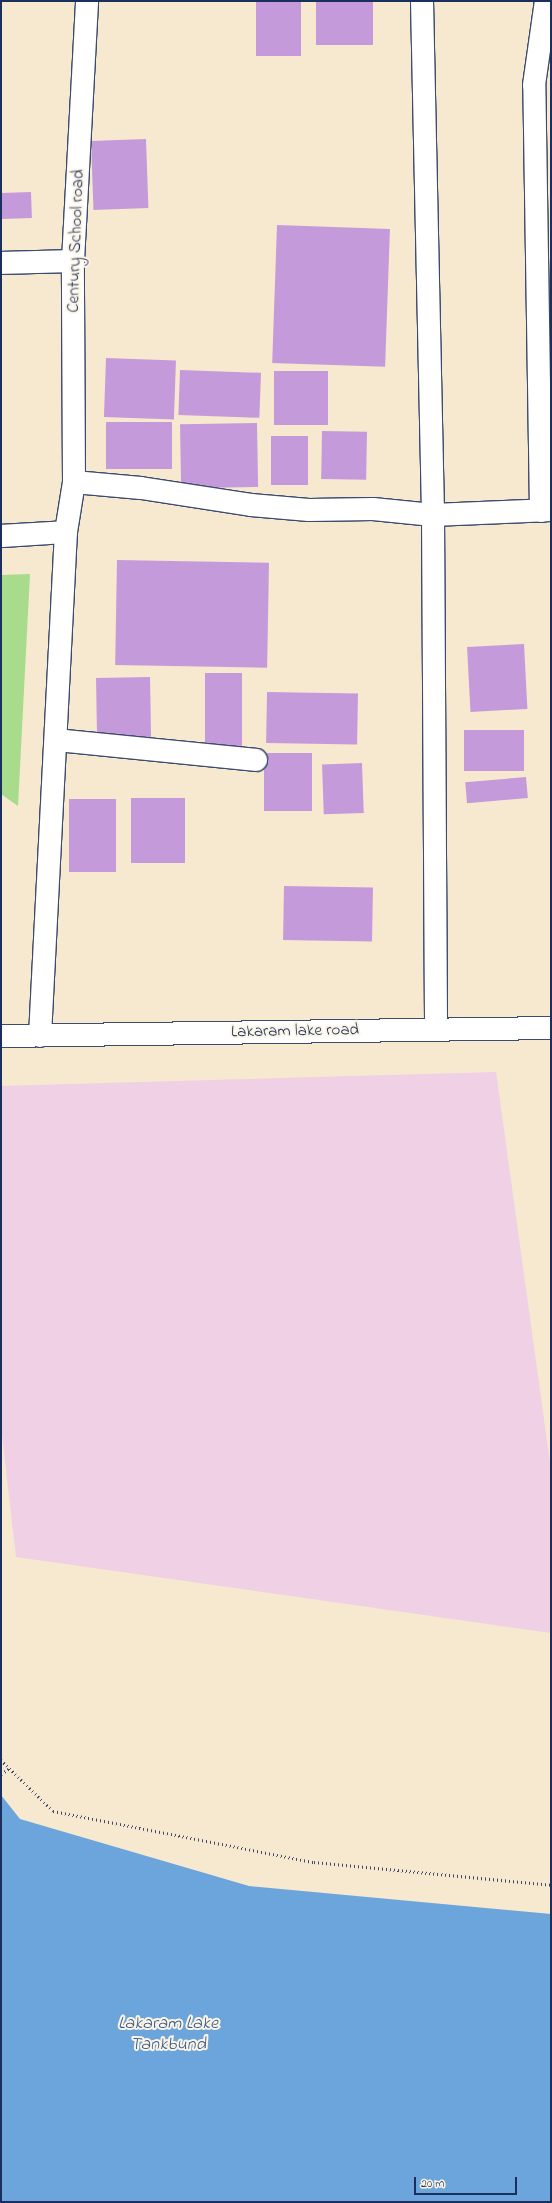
<!DOCTYPE html>
<html>
<head>
<meta charset="utf-8">
<style>
	body { margin:0 }
	#map { position:relative; width:552px; height:2203px; overflow:hidden; background:#f6e9d0; font-family:"Indie Flower",sans-serif }
	div>[style] { position:absolute }
	[style*='--x'] { left:calc(var(--x)*1px); top:calc(var(--y)*1px); width:calc(var(--w)*1px); rotate:calc(var(--a)*1deg) }
	.built>* { inset:0; background:#efd0e5 }
	.green>* { inset:0; background:#a8db8b }
	.water>* { inset:0; background:#6ba5db }
	.building>* { inset:0; background:#c59adb; transform-origin:0 0 }
	.path>* { height:2.5px; margin-top:-1.25px; transform-origin:0; background:repeating-linear-gradient(90deg,#3c4b6f 0 1px,transparent 0 4px) }
	.roads { filter:drop-shadow(1px 0 #3c4b6f) drop-shadow(-1px 0 #3c4b6f) drop-shadow(0 1px #3c4b6f) drop-shadow(0 -1px #3c4b6f) }
	.minor>* { height:22px; margin:-11px; padding:0 11px; transform-origin:11px; border-radius:11px; background:#fff }
	span { translate:-50% -50%; white-space:nowrap; text-align:center; line-height:1.15; -webkit-text-stroke:4px #fcf5e5; paint-order:stroke }
	.street-label { font-size:17px; color:#1b2f5e }
	.water-label { font-size:18px; color:#37588a; font-style:italic }
	.frame { position:absolute; inset:0; border:2px solid #1b2f5e; pointer-events:none }
	.scale { position:absolute; left:414px; top:2177px; width:103px; height:18px; box-sizing:border-box; border:2px solid #1b2f5e; border-top:0; padding-left:5px; font-size:12px; line-height:14px; white-space:nowrap; color:#1b2f5e; -webkit-text-stroke:3px #fcf5e5; paint-order:stroke }
</style>
</head>
<body>
<div id="map">
	<div class="built">
		<i style="clip-path:polygon(496px 1072px,551px 1470px,551px 1633px,16px 1557px,1px 1426px,1px 1086px)"></i>
	</div>
	<div class="green">
		<i style="clip-path:polygon(30px 574px,18px 806px,1px 794px,1px 575px)"></i>
	</div>
	<div class="water">
		<i style="clip-path:polygon(1px 1795px,20px 1819px,249px 1886px,551px 1914px,551px 2202px,1px 2202px)"></i>
	</div>
	<div class="building">
		<i style="left:256px;top:1px;width:45px;height:55px"></i>
		<i style="left:316px;top:1px;width:57px;height:44px"></i>
		<i style="left:146px;top:139px;width:69px;height:55px;rotate:88deg"></i>
		<i style="left:31px;top:192px;width:26px;height:30px;rotate:88deg"></i>
		<i style="left:277px;top:225px;width:113px;height:138px;rotate:2deg"></i>
		<i style="left:106px;top:358px;width:70px;height:59px;rotate:2deg"></i>
		<i style="left:180px;top:370px;width:81px;height:45px;rotate:2deg"></i>
		<i style="left:274px;top:371px;width:54px;height:54px"></i>
		<i style="left:106px;top:422px;width:66px;height:47px"></i>
		<i style="left:257px;top:423px;width:64px;height:77px;rotate:89deg"></i>
		<i style="left:322px;top:431px;width:45px;height:48px;rotate:1deg"></i>
		<i style="left:271px;top:436px;width:37px;height:49px"></i>
		<i style="left:117px;top:560px;width:152px;height:105px;rotate:1deg"></i>
		<i style="left:524px;top:644px;width:65px;height:57px;rotate:87deg"></i>
		<i style="left:205px;top:673px;width:37px;height:73px"></i>
		<i style="left:150px;top:677px;width:63px;height:54px;rotate:89deg"></i>
		<i style="left:267px;top:692px;width:91px;height:51px;rotate:1deg"></i>
		<i style="left:464px;top:730px;width:60px;height:41px"></i>
		<i style="left:264px;top:753px;width:48px;height:58px"></i>
		<i style="left:362px;top:763px;width:50px;height:40px;rotate:88deg"></i>
		<i style="left:526px;top:777px;width:21px;height:61px;rotate:85deg"></i>
		<i style="left:131px;top:798px;width:54px;height:65px"></i>
		<i style="left:116px;top:799px;width:73px;height:47px;rotate:90deg"></i>
		<i style="left:284px;top:886px;width:89px;height:54px;rotate:1deg"></i>
	</div>
	<div class="path">
		<i style="--x:1;--y:1760;--w:73;--a:44.4"></i>
		<i style="--x:53;--y:1811;--w:266;--a:11.1"></i>
		<i style="--x:314;--y:1862;--w:238;--a:5.5"></i>
		<i style="--x:1;--y:1774;--w:11;--a:-34"></i>
	</div>
	<div class="roads">
		<div class="minor">
			<i style="--x:422;--y:1;--w:514;--a:88.77"></i>
			<i style="--x:433;--y:515;--w:513;--a:89.66"></i>
			<i style="--x:1;--y:263;--w:72;--a:-1.6"></i>
			<i style="--x:74;--y:482;--w:67;--a:5.1"></i>
			<i style="--x:141;--y:488;--w:111;--a:8.8"></i>
			<i style="--x:251;--y:505;--w:58;--a:4.9"></i>
			<i style="--x:309;--y:510;--w:64;--a:-0.9"></i>
			<i style="--x:373;--y:509;--w:60;--a:5.7"></i>
			<i style="--x:433;--y:515;--w:118;--a:-2.4"></i>
			<i style="--x:541;--y:511;--w:426;--a:-90.9"></i>
			<i style="--x:534;--y:85;--w:85;--a:-81.9"></i>
			<i style="--x:1;--y:536;--w:65;--a:-3.5"></i>
			<i style="--x:56;--y:740;--w:201;--a:5.7"></i>
			<i style="--x:1;--y:1036;--w:550;--a:-0.83"></i>
			<i style="--x:40;--y:1036;--w:505;--a:-87.05"></i>
			<i style="--x:66;--y:532;--w:51;--a:-80.9"></i>
			<i style="--x:74;--y:482;--w:221;--a:-90.3"></i>
			<i style="--x:73;--y:261;--w:260;--a:-86.9"></i>
		</div>
	</div>
	<div class="street-label">
		<span style="left:76px;top:241px;rotate:-88deg">Century School road</span>
		<span style="left:295px;top:1031px;rotate:-1deg">Lakaram lake road</span>
	</div>
	<div class="water-label">
		<span style="left:168px;top:2035px">Lakaram Lake<br>Tankbund</span>
	</div>
	<div class="frame"></div>
	<div class="scale">20 m</div>
</div>
</body>
</html>
